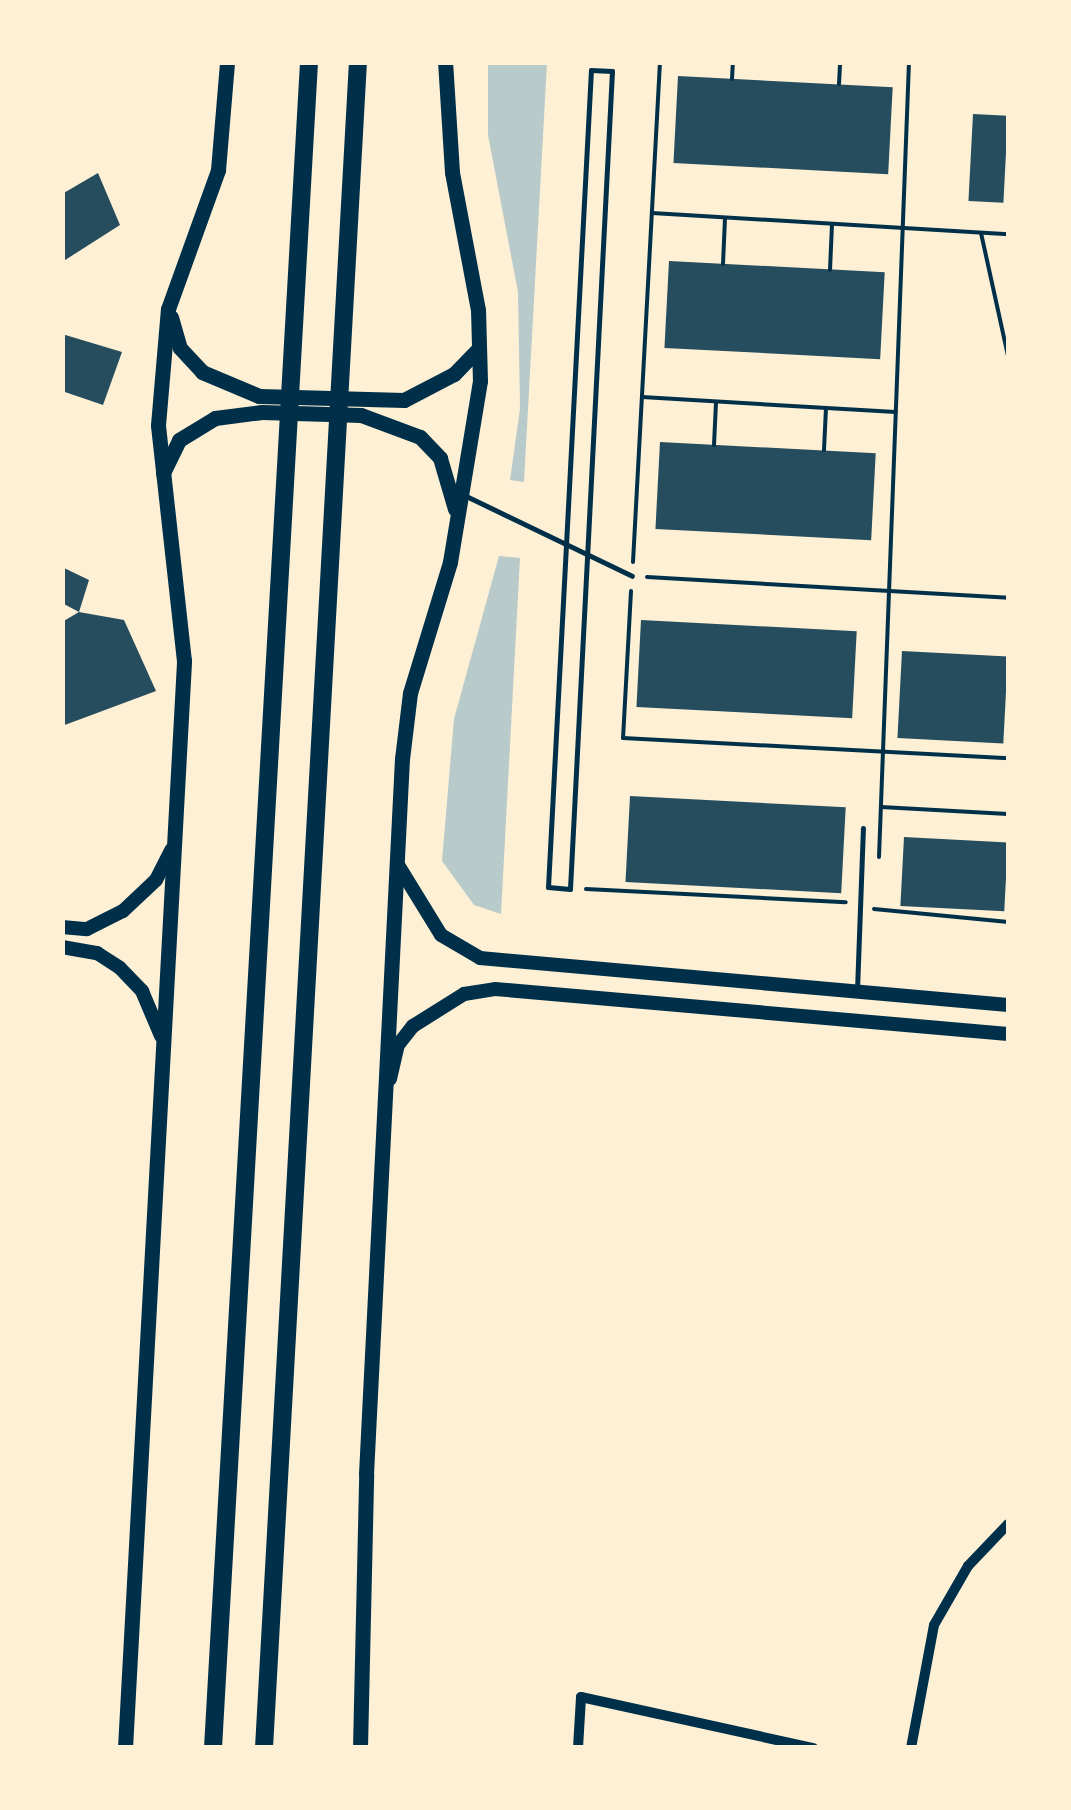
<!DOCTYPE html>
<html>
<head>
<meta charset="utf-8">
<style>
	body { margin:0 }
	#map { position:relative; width:1071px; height:1810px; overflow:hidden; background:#fdf0d5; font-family:"Roboto Condensed",sans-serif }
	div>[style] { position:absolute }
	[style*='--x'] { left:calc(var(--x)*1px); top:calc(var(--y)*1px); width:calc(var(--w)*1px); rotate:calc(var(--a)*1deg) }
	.green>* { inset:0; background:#b9caca }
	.building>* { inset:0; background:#264d5e; transform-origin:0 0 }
	.path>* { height:4px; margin:-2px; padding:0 2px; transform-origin:2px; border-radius:2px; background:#003049 }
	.service>* { height:5px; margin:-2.5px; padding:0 2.5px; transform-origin:2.5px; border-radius:2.5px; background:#003049 }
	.minor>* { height:10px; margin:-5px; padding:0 5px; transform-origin:5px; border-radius:5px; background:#003049 }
	.secondary>* { height:14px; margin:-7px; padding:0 7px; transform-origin:7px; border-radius:7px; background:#003049 }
	.primary>* { height:15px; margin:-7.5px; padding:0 7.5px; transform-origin:7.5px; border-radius:7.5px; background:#003049 }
	.trunk>* { height:18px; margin:-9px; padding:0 9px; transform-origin:9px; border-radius:9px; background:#003049 }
	span { translate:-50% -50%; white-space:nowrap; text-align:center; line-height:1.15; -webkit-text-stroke:8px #fdf0d5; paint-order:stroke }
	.frame { position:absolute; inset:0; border:65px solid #fdf0d5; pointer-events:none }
</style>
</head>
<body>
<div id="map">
	<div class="green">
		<i style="clip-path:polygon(488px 63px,547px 63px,524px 482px,510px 480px,520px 409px,518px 292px,488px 135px)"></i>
		<i style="clip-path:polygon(499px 556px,520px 558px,501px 914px,474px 905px,442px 861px,454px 719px)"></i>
	</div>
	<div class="building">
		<i style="left:678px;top:76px;width:215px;height:87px;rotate:3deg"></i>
		<i style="left:973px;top:114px;width:35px;height:87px;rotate:3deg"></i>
		<i style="clip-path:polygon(98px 173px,120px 225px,62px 262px,62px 194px)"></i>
		<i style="left:669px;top:261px;width:216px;height:87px;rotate:3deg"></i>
		<i style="clip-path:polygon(62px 334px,122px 352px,103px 405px,62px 391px)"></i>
		<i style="left:660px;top:442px;width:216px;height:87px;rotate:3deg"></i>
		<i style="clip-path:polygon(62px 567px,89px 580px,79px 612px,62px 603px)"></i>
		<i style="clip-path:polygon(79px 612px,124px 620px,156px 691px,62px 726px,62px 622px)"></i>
		<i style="left:641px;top:620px;width:216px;height:87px;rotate:3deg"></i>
		<i style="left:902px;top:651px;width:106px;height:87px;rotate:3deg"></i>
		<i style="left:630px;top:796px;width:216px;height:86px;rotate:3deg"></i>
		<i style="left:904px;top:837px;width:104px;height:69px;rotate:3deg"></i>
	</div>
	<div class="path">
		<i style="--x:732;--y:79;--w:17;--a:-87"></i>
		<i style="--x:839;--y:84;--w:22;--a:-87"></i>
		<i style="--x:652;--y:213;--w:357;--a:3.4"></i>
		<i style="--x:981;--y:233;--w:126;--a:77.6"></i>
		<i style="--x:723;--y:264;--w:46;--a:-87.5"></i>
		<i style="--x:830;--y:270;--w:46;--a:-87.5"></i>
		<i style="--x:642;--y:397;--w:254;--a:3.4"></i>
		<i style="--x:714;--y:445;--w:43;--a:-87.3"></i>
		<i style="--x:824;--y:450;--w:42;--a:-87.3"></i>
		<i style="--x:633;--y:562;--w:501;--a:-86.91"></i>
		<i style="--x:647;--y:577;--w:362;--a:3.3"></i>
		<i style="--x:631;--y:591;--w:147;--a:93.1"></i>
		<i style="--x:623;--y:738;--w:386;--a:3"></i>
		<i style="--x:881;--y:807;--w:127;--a:3.2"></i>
		<i style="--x:879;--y:857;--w:796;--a:-87.84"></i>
		<i style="--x:586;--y:889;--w:260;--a:2.9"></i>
		<i style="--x:874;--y:909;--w:135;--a:5.5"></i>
	</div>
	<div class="service">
		<i style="--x:591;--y:70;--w:21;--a:3"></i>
		<i style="--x:612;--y:71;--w:819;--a:92.94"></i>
		<i style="--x:570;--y:889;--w:22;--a:-175"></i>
		<i style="--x:548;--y:887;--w:818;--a:-86.99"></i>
		<i style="--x:466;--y:496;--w:184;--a:25.7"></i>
		<i style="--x:857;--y:990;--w:162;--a:-87.9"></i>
	</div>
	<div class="minor">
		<i style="--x:578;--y:1748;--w:51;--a:-86.6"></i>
		<i style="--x:581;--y:1697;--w:238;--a:12.4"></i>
		<i style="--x:911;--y:1748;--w:125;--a:-79.4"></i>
		<i style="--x:934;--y:1625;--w:68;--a:-60"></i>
		<i style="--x:968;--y:1566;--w:58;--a:-46.4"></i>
	</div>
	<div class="secondary">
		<i style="--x:398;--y:865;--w:82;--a:58.4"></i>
		<i style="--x:441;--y:935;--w:45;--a:30.5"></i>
		<i style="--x:480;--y:958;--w:530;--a:5.09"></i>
		<i style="--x:62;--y:927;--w:25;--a:5"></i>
		<i style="--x:87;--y:929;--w:40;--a:-26.6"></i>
		<i style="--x:123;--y:911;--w:45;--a:-43.2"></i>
		<i style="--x:156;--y:880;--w:34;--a:-63"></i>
		<i style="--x:62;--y:947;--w:36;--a:10"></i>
		<i style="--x:97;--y:953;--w:27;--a:33"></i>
		<i style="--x:120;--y:968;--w:32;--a:46"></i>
		<i style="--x:142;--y:991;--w:49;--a:67.1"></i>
		<i style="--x:390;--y:1079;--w:35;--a:-77"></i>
		<i style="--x:398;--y:1045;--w:24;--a:-52"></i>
		<i style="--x:413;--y:1026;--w:60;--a:-32.1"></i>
		<i style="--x:464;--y:994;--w:31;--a:-9"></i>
		<i style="--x:495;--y:989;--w:515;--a:5.01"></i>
	</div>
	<div class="primary">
		<i style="--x:171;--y:317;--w:32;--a:74"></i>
		<i style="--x:180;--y:348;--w:33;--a:47"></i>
		<i style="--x:202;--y:372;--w:62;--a:22.8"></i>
		<i style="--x:259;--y:396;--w:145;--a:1.6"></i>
		<i style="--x:404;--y:400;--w:56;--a:-27.5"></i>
		<i style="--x:454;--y:374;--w:36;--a:-46"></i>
		<i style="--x:163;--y:473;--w:37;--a:-64"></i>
		<i style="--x:179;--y:440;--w:42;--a:-31.4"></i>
		<i style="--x:215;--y:418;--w:47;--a:-7.3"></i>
		<i style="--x:262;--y:412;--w:99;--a:1.7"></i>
		<i style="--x:361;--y:415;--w:63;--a:20.4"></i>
		<i style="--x:420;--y:437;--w:29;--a:46"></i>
		<i style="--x:440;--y:458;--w:53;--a:73.6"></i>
		<i style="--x:125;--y:1748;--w:1089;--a:-86.89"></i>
		<i style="--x:184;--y:661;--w:237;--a:-96.3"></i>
		<i style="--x:158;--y:425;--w:116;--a:-85.1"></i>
		<i style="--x:168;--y:309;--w:148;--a:-70.2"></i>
		<i style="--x:218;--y:170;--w:108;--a:-85.2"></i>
		<i style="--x:360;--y:1748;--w:274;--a:-88.7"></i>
		<i style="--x:366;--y:1474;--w:716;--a:-87.12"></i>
		<i style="--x:402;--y:759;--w:66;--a:-83.1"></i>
		<i style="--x:410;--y:693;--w:137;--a:-73"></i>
		<i style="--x:450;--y:562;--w:183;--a:-80.6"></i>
		<i style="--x:480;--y:381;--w:71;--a:-91.6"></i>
		<i style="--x:478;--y:310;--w:140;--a:-100.7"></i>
		<i style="--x:452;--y:172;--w:110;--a:-93.6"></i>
	</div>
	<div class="trunk">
		<i style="--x:213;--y:1748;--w:1689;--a:-86.74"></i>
		<i style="--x:264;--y:1748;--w:1689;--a:-86.81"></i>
	</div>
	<div class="frame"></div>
</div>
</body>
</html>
